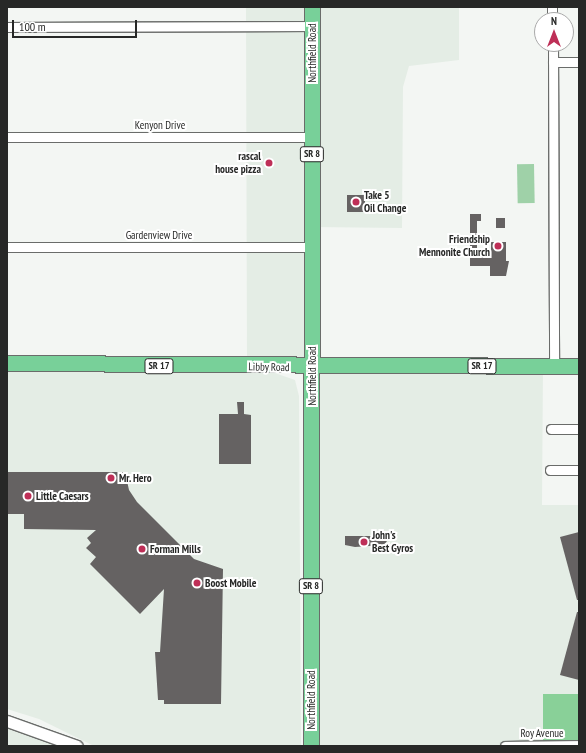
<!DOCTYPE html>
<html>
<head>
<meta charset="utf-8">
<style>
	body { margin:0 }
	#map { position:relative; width:586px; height:753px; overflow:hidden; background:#f3f6f3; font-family:"PT Sans Narrow",sans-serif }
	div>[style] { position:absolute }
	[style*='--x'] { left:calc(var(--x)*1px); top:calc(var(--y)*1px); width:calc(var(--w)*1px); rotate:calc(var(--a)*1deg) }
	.built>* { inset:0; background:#e4ede5 }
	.green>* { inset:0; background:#9fd1a8; transform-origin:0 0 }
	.forest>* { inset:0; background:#89d098; transform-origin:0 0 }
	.building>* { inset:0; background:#656262; transform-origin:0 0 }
	.roads { filter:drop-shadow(1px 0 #6a6c6a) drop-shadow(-1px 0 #6a6c6a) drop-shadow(0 1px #6a6c6a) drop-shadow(0 -1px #6a6c6a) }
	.minor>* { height:9px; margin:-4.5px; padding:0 4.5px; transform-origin:4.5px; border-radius:4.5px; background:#fff }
	.tertiary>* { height:11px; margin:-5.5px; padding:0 5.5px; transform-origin:5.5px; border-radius:5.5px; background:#fff }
	.primary>* { height:15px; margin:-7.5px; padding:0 7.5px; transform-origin:7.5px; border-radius:7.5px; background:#78d099 }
	.dots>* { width:11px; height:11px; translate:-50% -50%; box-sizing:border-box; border:2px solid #fff; border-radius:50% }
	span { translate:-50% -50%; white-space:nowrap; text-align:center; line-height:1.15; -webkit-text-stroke:4px #fff; paint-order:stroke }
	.shield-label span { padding:1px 3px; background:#fff; border:1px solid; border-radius:3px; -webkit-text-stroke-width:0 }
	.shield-label { font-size:10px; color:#272827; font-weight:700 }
	.street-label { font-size:11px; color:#272827 }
	.poi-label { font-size:11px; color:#272827; font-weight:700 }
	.right { translate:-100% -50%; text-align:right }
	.left { translate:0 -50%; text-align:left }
	.frame { position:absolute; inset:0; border:8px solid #272827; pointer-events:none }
	.north { position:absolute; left:534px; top:12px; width:40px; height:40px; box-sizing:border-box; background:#fff; border:1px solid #a9a9a9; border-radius:50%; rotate:0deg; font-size:11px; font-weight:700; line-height:16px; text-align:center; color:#272827 }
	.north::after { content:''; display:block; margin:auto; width:14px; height:18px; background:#be2f57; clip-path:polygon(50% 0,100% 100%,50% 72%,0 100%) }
	.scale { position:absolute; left:12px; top:20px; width:125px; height:18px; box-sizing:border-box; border:2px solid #272827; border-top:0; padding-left:5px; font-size:12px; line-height:14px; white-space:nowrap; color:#272827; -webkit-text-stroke:3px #fff; paint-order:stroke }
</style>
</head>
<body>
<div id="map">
	<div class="built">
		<i style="clip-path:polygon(246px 7px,459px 7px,459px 60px,409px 66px,403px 87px,402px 228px,312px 227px,312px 367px,543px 366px,542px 505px,579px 505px,579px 694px,543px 694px,543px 745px,311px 746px,312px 367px,247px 366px)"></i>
		<i style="clip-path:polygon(7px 372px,272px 372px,295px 380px,299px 396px,301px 746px,94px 746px,39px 719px,7px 709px)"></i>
		<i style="clip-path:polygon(7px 721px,77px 746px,7px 746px)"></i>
	</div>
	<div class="green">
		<i style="left:534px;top:164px;width:39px;height:17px;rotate:89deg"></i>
	</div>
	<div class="forest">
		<i style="left:543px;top:694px;width:36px;height:51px"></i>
	</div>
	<div class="building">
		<i style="left:347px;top:195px;width:18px;height:17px"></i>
		<i style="clip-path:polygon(470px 214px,481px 214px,481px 221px,477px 221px,477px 256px,491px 256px,491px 242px,506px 242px,506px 261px,509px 261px,506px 276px,490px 276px,490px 266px,470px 266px)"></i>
		<i style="left:496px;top:218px;width:9px;height:10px"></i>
		<i style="clip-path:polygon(237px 402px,244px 402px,244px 414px,251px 415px,251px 464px,219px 464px,219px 414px,238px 414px)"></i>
		<i style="clip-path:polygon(7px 472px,125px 472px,129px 490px,137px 502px,194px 559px,223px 569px,221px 704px,164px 704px,164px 700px,158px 700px,155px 652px,160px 652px,164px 589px,140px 614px,90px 564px,96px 557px,86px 548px,91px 543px,87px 538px,96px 530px,24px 529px,24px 514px,7px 514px)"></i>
		<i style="clip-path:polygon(579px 532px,579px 600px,577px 600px,560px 537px)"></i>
		<i style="clip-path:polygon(345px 536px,384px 536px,387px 541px,384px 545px,355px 547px,345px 545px)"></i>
		<i style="clip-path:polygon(577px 612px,579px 612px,579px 680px,560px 675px)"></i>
	</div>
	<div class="roads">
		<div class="minor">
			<i style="--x:552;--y:7;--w:13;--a:90"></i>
			<i style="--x:7;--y:27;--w:305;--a:-0.2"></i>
			<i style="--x:553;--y:44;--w:322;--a:89.8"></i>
			<i style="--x:553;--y:62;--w:26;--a:0"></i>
			<i style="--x:7;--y:137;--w:305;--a:0"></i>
			<i style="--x:7;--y:247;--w:305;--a:0"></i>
			<i style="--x:551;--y:429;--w:28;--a:0"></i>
			<i style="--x:550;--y:470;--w:29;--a:0"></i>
			<i style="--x:505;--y:746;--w:74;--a:-0.8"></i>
		</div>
		<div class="tertiary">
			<i style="--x:7;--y:721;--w:74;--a:19.7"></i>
		</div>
		<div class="primary">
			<i style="--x:7;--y:363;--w:572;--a:0.3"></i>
			<i style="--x:311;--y:746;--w:739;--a:-89.92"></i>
		</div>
	</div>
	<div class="dots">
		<i style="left:269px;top:163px;background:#be2f57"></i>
		<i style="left:356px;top:202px;background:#be2f57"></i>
		<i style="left:498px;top:246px;background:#be2f57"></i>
		<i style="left:111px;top:478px;background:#be2f57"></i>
		<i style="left:28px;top:496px;background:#be2f57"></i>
		<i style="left:364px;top:542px;background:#be2f57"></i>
		<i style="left:142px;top:549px;background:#be2f57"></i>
		<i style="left:197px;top:583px;background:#be2f57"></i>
	</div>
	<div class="shield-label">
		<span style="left:312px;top:154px">SR 8</span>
		<span style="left:159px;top:366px">SR 17</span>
		<span style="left:482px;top:366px">SR 17</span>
		<span style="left:311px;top:586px">SR 8</span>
	</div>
	<div class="street-label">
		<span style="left:312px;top:53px;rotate:-90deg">Northfield Road</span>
		<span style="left:160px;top:125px">Kenyon Drive</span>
		<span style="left:159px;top:235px">Gardenview Drive</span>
		<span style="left:269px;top:367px;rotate:1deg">Libby Road</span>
		<span style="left:312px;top:376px;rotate:-90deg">Northfield Road</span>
		<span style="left:311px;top:700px;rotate:-90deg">Northfield Road</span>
		<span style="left:542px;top:733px">Roy Avenue</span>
	</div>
	<div class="poi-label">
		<span class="right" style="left:261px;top:163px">rascal<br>house pizza</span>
		<span class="left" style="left:364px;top:202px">Take 5<br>Oil Change</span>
		<span class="right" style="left:490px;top:246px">Friendship<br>Mennonite Church</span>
		<span class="left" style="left:119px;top:478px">Mr. Hero</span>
		<span class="left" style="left:36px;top:496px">Little Caesars</span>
		<span class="left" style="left:372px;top:542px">John's<br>Best Gyros</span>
		<span class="left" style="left:150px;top:549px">Forman Mills</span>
		<span class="left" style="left:205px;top:583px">Boost Mobile</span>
	</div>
	<div class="frame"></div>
	<div class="north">N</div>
	<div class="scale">100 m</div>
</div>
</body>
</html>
